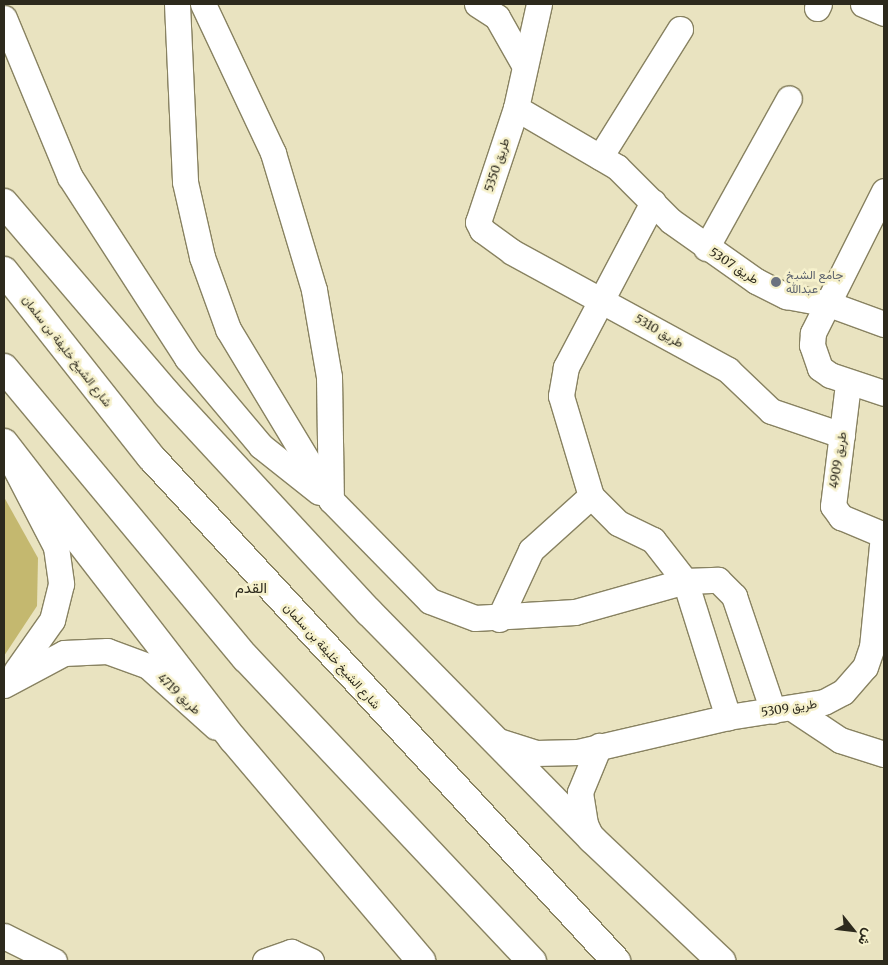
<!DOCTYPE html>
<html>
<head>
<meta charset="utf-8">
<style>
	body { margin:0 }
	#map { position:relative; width:888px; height:965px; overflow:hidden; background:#e9e3c0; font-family:Merriweather,Vazirmatn,serif }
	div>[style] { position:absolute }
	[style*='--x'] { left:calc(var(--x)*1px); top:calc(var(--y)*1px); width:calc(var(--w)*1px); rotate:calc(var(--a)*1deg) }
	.green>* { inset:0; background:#c4b86f }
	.roads { filter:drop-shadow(1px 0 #888261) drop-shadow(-1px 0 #888261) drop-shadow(0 1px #888261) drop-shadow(0 -1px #888261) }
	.minor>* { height:25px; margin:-12.5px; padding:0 12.5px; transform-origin:12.5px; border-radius:12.5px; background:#fff }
	.highway>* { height:28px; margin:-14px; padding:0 14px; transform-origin:14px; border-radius:14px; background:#fff }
	.dots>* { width:14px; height:14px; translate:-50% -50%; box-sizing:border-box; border:2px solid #f6f1cc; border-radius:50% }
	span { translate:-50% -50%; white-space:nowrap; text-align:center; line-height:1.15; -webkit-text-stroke:5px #f6f1cc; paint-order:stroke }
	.street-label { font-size:12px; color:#2d2a1d }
	.worship-label { font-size:12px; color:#5b616d }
	.left { translate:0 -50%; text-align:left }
	.quarter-label { font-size:15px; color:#2d2a1d }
	.frame { position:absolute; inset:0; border:5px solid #2d2a1d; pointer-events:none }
	.north { position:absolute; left:828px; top:905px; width:50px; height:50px; -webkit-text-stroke:4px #f6f1cc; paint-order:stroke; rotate:119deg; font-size:14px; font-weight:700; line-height:20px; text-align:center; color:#2d2a1d }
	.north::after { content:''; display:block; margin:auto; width:18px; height:22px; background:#2d2a1d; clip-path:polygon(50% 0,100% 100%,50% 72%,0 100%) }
</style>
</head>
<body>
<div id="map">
	<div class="green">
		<i style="clip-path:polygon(4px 497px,38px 558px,37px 606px,4px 656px)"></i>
	</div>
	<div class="roads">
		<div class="minor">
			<i style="--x:177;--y:4;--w:178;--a:87.4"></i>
			<i style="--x:185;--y:182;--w:77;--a:77.2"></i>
			<i style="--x:202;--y:257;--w:77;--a:70.1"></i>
			<i style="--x:228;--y:329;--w:200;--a:58.9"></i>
			<i style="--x:331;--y:500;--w:141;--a:45.6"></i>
			<i style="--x:430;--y:601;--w:48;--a:20.7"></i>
			<i style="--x:475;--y:618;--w:100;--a:-3.4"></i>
			<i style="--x:575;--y:612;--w:114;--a:-15.7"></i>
			<i style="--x:685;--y:581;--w:33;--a:-2"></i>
			<i style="--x:718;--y:580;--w:23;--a:45"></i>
			<i style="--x:734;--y:596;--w:121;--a:71.3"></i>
			<i style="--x:203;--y:4;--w:165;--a:64.8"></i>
			<i style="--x:273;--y:153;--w:143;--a:73.3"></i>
			<i style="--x:314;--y:290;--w:88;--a:80.2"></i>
			<i style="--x:329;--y:377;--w:123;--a:89.1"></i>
			<i style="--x:477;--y:4;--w:24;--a:33"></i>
			<i style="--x:497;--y:17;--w:53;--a:60.5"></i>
			<i style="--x:539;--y:4;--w:107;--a:102.5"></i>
			<i style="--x:516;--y:108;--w:120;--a:108.4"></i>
			<i style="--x:478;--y:222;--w:9;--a:63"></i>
			<i style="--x:482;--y:230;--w:37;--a:36"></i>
			<i style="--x:512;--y:252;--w:246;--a:28.6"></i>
			<i style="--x:728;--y:370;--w:59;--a:43.6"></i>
			<i style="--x:771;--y:411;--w:75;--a:18.7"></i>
			<i style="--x:863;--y:4;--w:23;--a:23"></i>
			<i style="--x:817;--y:8;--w:4;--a:-63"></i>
			<i style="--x:4;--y:18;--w:172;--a:67.5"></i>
			<i style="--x:70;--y:177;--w:216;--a:57.1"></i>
			<i style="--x:187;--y:358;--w:115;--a:49.9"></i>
			<i style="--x:261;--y:446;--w:74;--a:38.4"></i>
			<i style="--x:516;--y:108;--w:117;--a:30.3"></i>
			<i style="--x:617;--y:167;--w:76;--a:45"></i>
			<i style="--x:671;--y:221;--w:104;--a:35.2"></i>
			<i style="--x:756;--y:281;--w:34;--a:27"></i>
			<i style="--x:786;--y:296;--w:44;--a:10.5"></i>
			<i style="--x:829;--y:304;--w:59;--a:20"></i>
			<i style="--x:600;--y:157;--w:151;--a:-58"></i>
			<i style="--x:884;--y:191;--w:159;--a:116.6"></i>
			<i style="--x:813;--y:333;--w:12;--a:95"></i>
			<i style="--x:812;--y:345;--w:24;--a:71"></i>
			<i style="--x:820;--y:368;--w:12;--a:35"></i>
			<i style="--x:830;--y:375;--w:57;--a:18.4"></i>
			<i style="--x:653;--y:202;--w:187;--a:117.8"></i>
			<i style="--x:566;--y:367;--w:29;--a:100"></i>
			<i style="--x:561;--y:396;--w:104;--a:73.3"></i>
			<i style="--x:591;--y:496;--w:38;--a:45"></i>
			<i style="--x:618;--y:523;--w:39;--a:26"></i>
			<i style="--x:653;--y:540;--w:52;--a:52"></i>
			<i style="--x:685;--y:581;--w:143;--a:72.5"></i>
			<i style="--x:706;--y:248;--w:171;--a:-61"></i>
			<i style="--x:848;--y:384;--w:123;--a:97"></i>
			<i style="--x:833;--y:506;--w:14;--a:54"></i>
			<i style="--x:841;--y:517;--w:47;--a:22.7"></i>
			<i style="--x:12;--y:462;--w:96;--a:62.6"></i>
			<i style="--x:56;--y:547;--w:37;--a:82"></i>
			<i style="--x:61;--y:584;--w:37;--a:104"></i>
			<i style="--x:52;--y:620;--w:62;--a:125.2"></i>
			<i style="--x:499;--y:619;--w:76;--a:-65.1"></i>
			<i style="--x:531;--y:550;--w:81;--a:-42"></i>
			<i style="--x:4;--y:685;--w:68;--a:-28.1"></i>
			<i style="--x:64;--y:653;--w:43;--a:-2.7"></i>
			<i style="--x:107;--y:651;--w:44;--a:20.1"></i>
			<i style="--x:148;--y:666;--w:91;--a:41.9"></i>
			<i style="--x:792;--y:708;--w:58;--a:33.7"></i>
			<i style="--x:840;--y:740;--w:46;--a:17.7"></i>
			<i style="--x:495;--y:740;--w:43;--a:17.6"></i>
			<i style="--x:536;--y:753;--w:42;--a:-1.4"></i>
			<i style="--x:578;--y:752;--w:154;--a:-13.1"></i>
			<i style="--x:728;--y:717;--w:97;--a:-8.9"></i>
			<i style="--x:824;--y:702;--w:21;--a:-28"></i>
			<i style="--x:843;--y:692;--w:33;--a:-49"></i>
			<i style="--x:865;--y:667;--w:21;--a:-71"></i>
			<i style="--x:872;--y:647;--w:114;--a:-84.4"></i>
			<i style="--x:592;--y:839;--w:17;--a:-115"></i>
			<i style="--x:585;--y:824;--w:32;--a:-99"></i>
			<i style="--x:580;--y:792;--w:50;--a:-67.6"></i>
			<i style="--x:4;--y:936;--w:56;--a:26.6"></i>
			<i style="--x:265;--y:961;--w:28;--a:-19"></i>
			<i style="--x:291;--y:952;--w:22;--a:24"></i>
		</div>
		<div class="highway">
			<i style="--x:4;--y:203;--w:251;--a:49.5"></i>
			<i style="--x:167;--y:394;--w:297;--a:47.2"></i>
			<i style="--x:369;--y:612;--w:318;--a:45.5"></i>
			<i style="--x:592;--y:839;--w:178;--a:43.4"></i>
			<i style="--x:4;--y:271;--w:237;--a:51.7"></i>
			<i style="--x:151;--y:457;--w:686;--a:47.3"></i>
			<i style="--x:4;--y:368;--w:378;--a:50.2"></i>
			<i style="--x:246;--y:658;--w:417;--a:46.7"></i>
			<i style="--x:4;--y:443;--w:374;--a:52.3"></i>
			<i style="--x:233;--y:739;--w:291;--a:49.7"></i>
		</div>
	</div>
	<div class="dots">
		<i style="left:776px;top:282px;background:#6b7280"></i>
	</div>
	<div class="street-label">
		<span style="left:497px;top:165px;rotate:-72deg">طريق 5350</span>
		<span style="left:734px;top:266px;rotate:33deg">طريق 5307</span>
		<span style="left:659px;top:331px;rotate:30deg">طريق 5310</span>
		<span style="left:67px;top:351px;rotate:52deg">شارع الشيخ خليفة بن سلمان</span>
		<span style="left:838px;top:460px;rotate:-81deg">طريق 4909</span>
		<span style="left:332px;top:656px;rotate:48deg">شارع الشيخ خليفة بن سلمان</span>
		<span style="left:179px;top:694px;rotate:43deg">طريق 4719</span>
		<span style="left:789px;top:708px;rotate:-9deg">طريق 5309</span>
	</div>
	<div class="worship-label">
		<span class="left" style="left:786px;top:282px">جامع الشيخ<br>عبدالله</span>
	</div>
	<div class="quarter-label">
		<span style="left:251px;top:588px">القدم</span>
	</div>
	<div class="frame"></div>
	<div class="north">ش</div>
</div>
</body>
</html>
